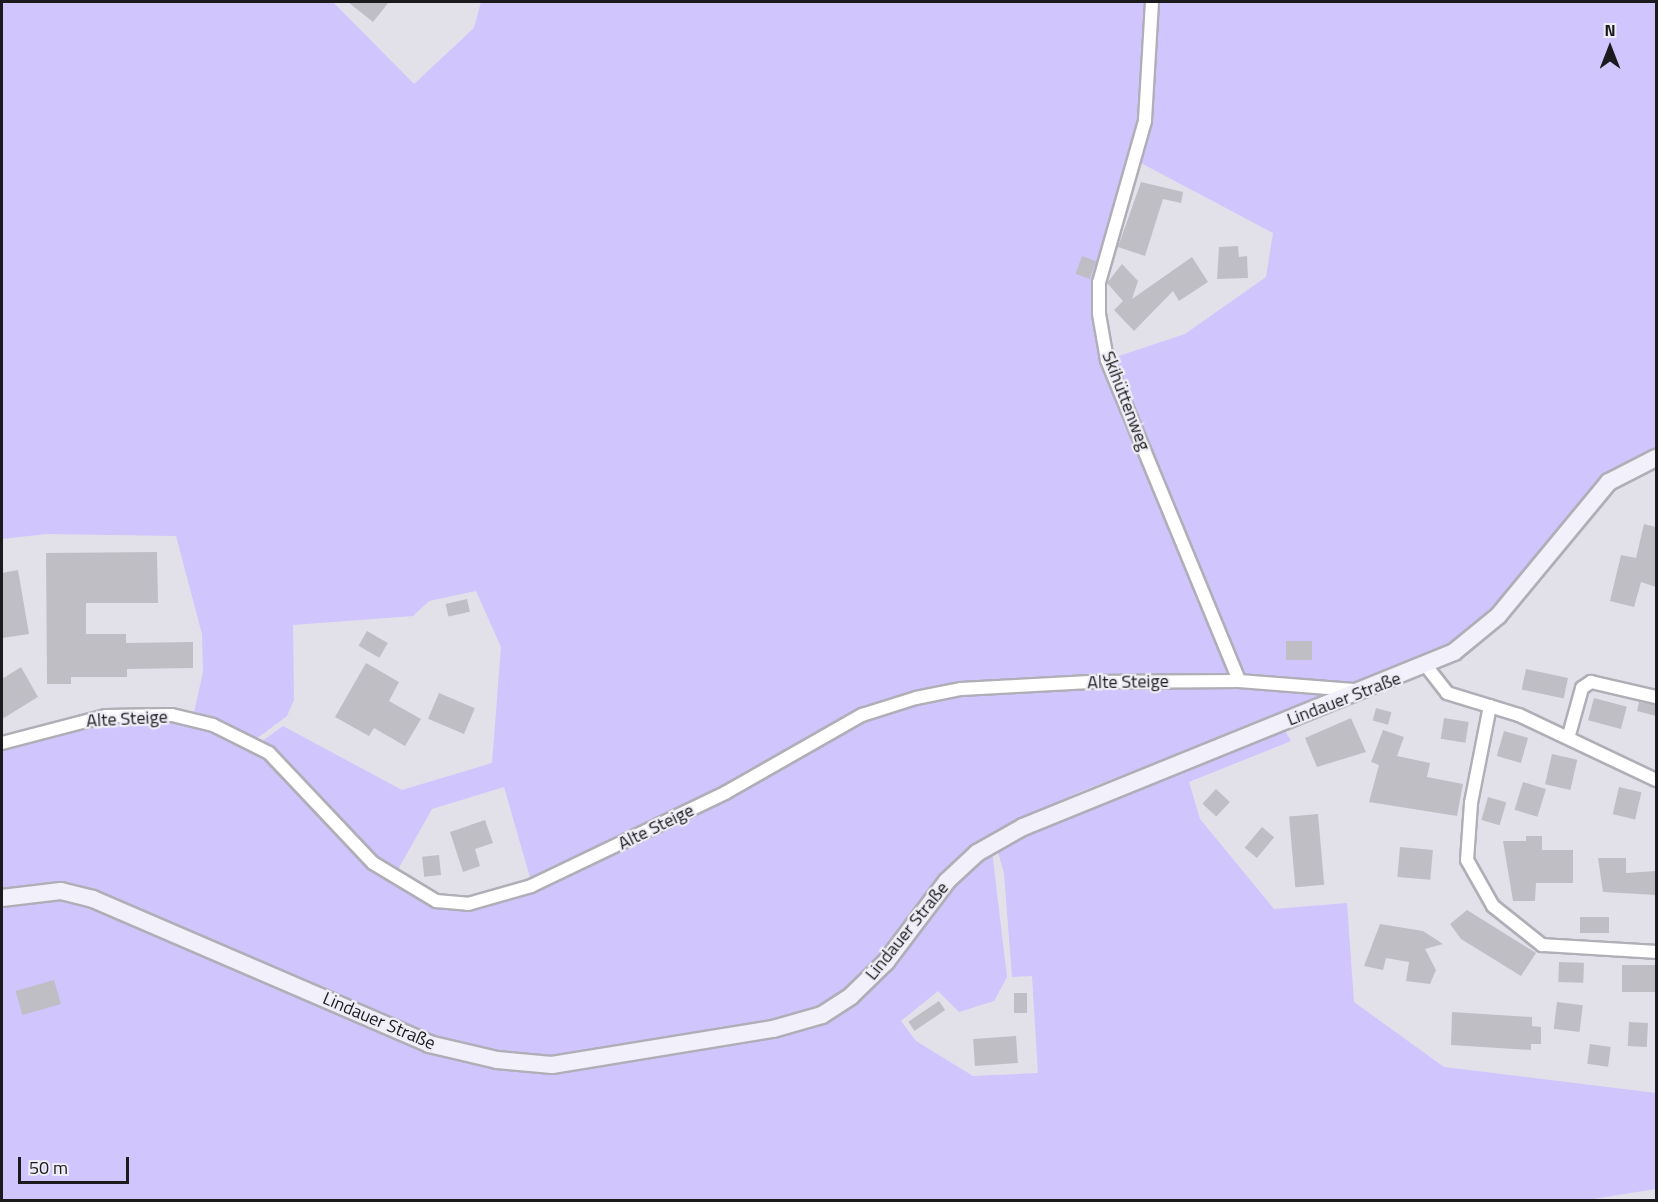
<!DOCTYPE html>
<html>
<head>
<meta charset="utf-8">
<style>
	body { margin:0 }
	#map { position:relative; width:1658px; height:1202px; overflow:hidden; background:#e2e1e9; font-family:"Titillium Web",sans-serif }
	div>[style] { position:absolute }
	[style*='--x'] { left:calc(var(--x)*1px); top:calc(var(--y)*1px); width:calc(var(--w)*1px); rotate:calc(var(--a)*1deg) }
	.green>* { inset:0; background:#d0c5fd }
	.building>* { inset:0; background:#bfbec5; transform-origin:0 0 }
	.roads { filter:drop-shadow(2px 0 #b0aeb6) drop-shadow(-2px 0 #b0aeb6) drop-shadow(0 2px #b0aeb6) drop-shadow(0 -2px #b0aeb6) }
	.street>* { height:12px; margin:-6px; padding:0 6px; transform-origin:6px; border-radius:6px; background:#fff }
	.secondary>* { height:16px; margin:-8px; padding:0 8px; transform-origin:8px; border-radius:8px; background:#f2f0fb }
	span { translate:-50% -50%; white-space:nowrap; text-align:center; line-height:1.15; -webkit-text-stroke:4.5px #efeef6; paint-order:stroke }
	.street-label { font-size:18px; color:#1b1a1d }
	.frame { position:absolute; inset:0; border:3px solid #1b1a1d; pointer-events:none }
	.north { position:absolute; left:1580px; top:18px; width:60px; height:60px; -webkit-text-stroke:4px #efeef6; paint-order:stroke; rotate:0deg; font-size:16px; font-weight:700; line-height:24px; text-align:center; color:#1b1a1d }
	.north::after { content:''; display:block; margin:auto; width:21px; height:27px; background:#1b1a1d; clip-path:polygon(50% 0,100% 100%,50% 72%,0 100%) }
	.scale { position:absolute; left:18px; top:1157px; width:111px; height:27px; box-sizing:border-box; border:3px solid #1b1a1d; border-top:0; padding-left:8px; font-size:18px; line-height:21px; white-space:nowrap; color:#1b1a1d; -webkit-text-stroke:4px #efeef6; paint-order:stroke }
</style>
</head>
<body>
<div id="map">
	<div class="green">
		<i style="clip-path:polygon(evenodd,2px 2px,333px 2px,414px 84px,474px 28px,481px 2px,1656px 2px,1656px 452px,1632px 460px,1592px 486px,1527px 574px,1450px 646px,1359px 686px,1242px 678px,916px 695px,531px 881px,504px 787px,432px 809px,396px 873px,375px 861px,261px 742px,283px 726px,402px 790px,492px 763px,501px 647px,476px 591px,429px 601px,413px 616px,293px 625px,294px 700px,287px 716px,256px 739px,193px 717px,203px 672px,202px 634px,176px 536px,46px 534px,2px 539px,2px 2px,1139px 162px,1273px 233px,1266px 277px,1185px 334px,1110px 359px,1101px 282px,1139px 162px)"></i>
		<i style="clip-path:polygon(1091px 685px,1239px 685px,1338px 692px,1079px 792px,971px 845px,939px 874px,880px 957px,847px 989px,817px 1010px,771px 1023px,552px 1058px,500px 1054px,430px 1039px,94px 891px,63px 883px,2px 888px,2px 746px,106px 720px,171px 718px,216px 729px,266px 757px,370px 864px,433px 904px,468px 907px,664px 829px,864px 718px,962px 692px)"></i>
		<i style="clip-path:polygon(1284px 729px,1291px 741px,1189px 782px,1200px 819px,1274px 909px,1347px 903px,1354px 1002px,1444px 1067px,1656px 1093px,1656px 1189px,1587px 1200px,2px 1200px,2px 908px,48px 900px,95px 907px,361px 1021px,551px 1072px,702px 1049px,826px 1020px,951px 886px,992px 851px,1007px 977px,994px 1001px,959px 1012px,938px 991px,901px 1021px,916px 1041px,973px 1076px,1038px 1073px,1032px 976px,1012px 977px,1004px 873px,997px 849px,1027px 832px)"></i>
	</div>
	<div class="building">
		<i style="clip-path:polygon(348px 2px,389px 2px,373px 22px)"></i>
		<i style="clip-path:polygon(1141px 182px,1183px 192px,1181px 203px,1163px 199px,1145px 256px,1118px 247px)"></i>
		<i style="clip-path:polygon(1238px 246px,1239px 257px,1247px 256px,1248px 278px,1217px 279px,1219px 247px)"></i>
		<i style="left:1082px;top:256px;width:15px;height:19px;rotate:20deg"></i>
		<i style="clip-path:polygon(1192px 257px,1208px 282px,1179px 301px,1173px 291px,1134px 331px,1114px 310px,1123px 301px,1107px 283px,1122px 264px,1138px 281px,1132px 299px)"></i>
		<i style="clip-path:polygon(1644px 524px,1656px 527px,1656px 587px,1641px 582px,1634px 607px,1610px 601px,1621px 555px,1636px 558px)"></i>
		<i style="clip-path:polygon(157px 552px,158px 603px,86px 603px,86px 634px,126px 634px,126px 643px,193px 642px,193px 668px,127px 669px,127px 677px,71px 677px,71px 684px,47px 684px,46px 553px)"></i>
		<i style="clip-path:polygon(18px 570px,29px 634px,2px 638px,2px 573px)"></i>
		<i style="left:467px;top:599px;width:13px;height:22px;rotate:77deg"></i>
		<i style="left:367px;top:631px;width:24px;height:17px;rotate:30deg"></i>
		<i style="left:1286px;top:641px;width:26px;height:19px"></i>
		<i style="clip-path:polygon(366px 663px,399px 682px,389px 701px,421px 719px,405px 746px,374px 728px,369px 736px,335px 717px)"></i>
		<i style="clip-path:polygon(21px 667px,38px 697px,2px 719px,2px 679px)"></i>
		<i style="left:1526px;top:669px;width:43px;height:21px;rotate:12deg"></i>
		<i style="left:439px;top:693px;width:39px;height:28px;rotate:23deg"></i>
		<i style="left:1594px;top:698px;width:34px;height:23px;rotate:15deg"></i>
		<i style="clip-path:polygon(1639px 702px,1656px 705px,1656px 716px,1637px 711px)"></i>
		<i style="left:1376px;top:708px;width:16px;height:13px;rotate:15deg"></i>
		<i style="clip-path:polygon(1351px 718px,1366px 752px,1317px 767px,1305px 738px)"></i>
		<i style="left:1444px;top:718px;width:25px;height:21px;rotate:9deg"></i>
		<i style="clip-path:polygon(1383px 730px,1404px 737px,1397px 756px,1430px 763px,1427px 777px,1463px 784px,1457px 816px,1369px 802px,1379px 765px,1371px 762px)"></i>
		<i style="left:1504px;top:731px;width:25px;height:26px;rotate:16deg"></i>
		<i style="left:1552px;top:754px;width:26px;height:31px;rotate:13deg"></i>
		<i style="left:1523px;top:782px;width:24px;height:29px;rotate:17deg"></i>
		<i style="left:1619px;top:787px;width:23px;height:28px;rotate:13deg"></i>
		<i style="left:1216px;top:789px;width:19px;height:20px;rotate:43deg"></i>
		<i style="left:1488px;top:797px;width:19px;height:24px;rotate:16deg"></i>
		<i style="left:1318px;top:814px;width:71px;height:29px;rotate:85deg"></i>
		<i style="clip-path:polygon(485px 820px,493px 843px,475px 849px,480px 866px,463px 872px,450px 832px)"></i>
		<i style="left:1262px;top:827px;width:16px;height:27px;rotate:40deg"></i>
		<i style="clip-path:polygon(1526px 836px,1542px 836px,1542px 850px,1573px 850px,1573px 883px,1536px 883px,1535px 901px,1513px 901px,1503px 841px,1526px 841px)"></i>
		<i style="left:1400px;top:847px;width:33px;height:30px;rotate:5deg"></i>
		<i style="left:439px;top:855px;width:20px;height:17px;rotate:84deg"></i>
		<i style="clip-path:polygon(1598px 858px,1626px 858px,1626px 873px,1656px 871px,1656px 895px,1603px 892px)"></i>
		<i style="clip-path:polygon(1467px 910px,1536px 953px,1521px 976px,1461px 939px,1450px 924px)"></i>
		<i style="left:1609px;top:917px;width:16px;height:29px;rotate:90deg"></i>
		<i style="clip-path:polygon(1380px 924px,1423px 931px,1443px 944px,1425px 949px,1436px 970px,1430px 984px,1406px 981px,1409px 962px,1386px 958px,1383px 970px,1364px 966px)"></i>
		<i style="left:1559px;top:962px;width:25px;height:20px;rotate:2deg"></i>
		<i style="left:1622px;top:965px;width:34px;height:27px"></i>
		<i style="left:54px;top:980px;width:25px;height:40px;rotate:74deg"></i>
		<i style="left:1014px;top:993px;width:13px;height:20px"></i>
		<i style="left:939px;top:1001px;width:11px;height:37px;rotate:56deg"></i>
		<i style="left:1557px;top:1002px;width:26px;height:27px;rotate:7deg"></i>
		<i style="clip-path:polygon(1452px 1012px,1532px 1017px,1532px 1026px,1541px 1027px,1541px 1044px,1531px 1044px,1531px 1050px,1451px 1045px)"></i>
		<i style="left:1629px;top:1022px;width:19px;height:24px;rotate:3deg"></i>
		<i style="left:1016px;top:1036px;width:27px;height:43px;rotate:86deg"></i>
		<i style="left:1590px;top:1044px;width:21px;height:20px;rotate:8deg"></i>
	</div>
	<div class="roads">
		<div class="street">
			<i style="--x:1152;--y:2;--w:119;--a:93.4"></i>
			<i style="--x:1145;--y:121;--w:167;--a:105.9"></i>
			<i style="--x:1099;--y:282;--w:32;--a:90"></i>
			<i style="--x:1099;--y:314;--w:47;--a:80.1"></i>
			<i style="--x:1107;--y:360;--w:347;--a:67.6"></i>
			<i style="--x:1427;--y:667;--w:33;--a:52"></i>
			<i style="--x:1447;--y:693;--w:75;--a:17"></i>
			<i style="--x:1519;--y:715;--w:152;--a:25.4"></i>
			<i style="--x:1490;--y:706;--w:99;--a:101.1"></i>
			<i style="--x:1471;--y:803;--w:57;--a:94"></i>
			<i style="--x:1467;--y:860;--w:53;--a:60.5"></i>
			<i style="--x:1493;--y:906;--w:63;--a:38.5"></i>
			<i style="--x:1542;--y:945;--w:114;--a:3.5"></i>
			<i style="--x:1569;--y:735;--w:49;--a:-74.5"></i>
			<i style="--x:1582;--y:688;--w:11;--a:-34"></i>
			<i style="--x:1591;--y:682;--w:67;--a:13"></i>
			<i style="--x:2;--y:743;--w:107;--a:-14.6"></i>
			<i style="--x:106;--y:716;--w:66;--a:-0.9"></i>
			<i style="--x:172;--y:715;--w:42;--a:13.7"></i>
			<i style="--x:213;--y:725;--w:63;--a:26.6"></i>
			<i style="--x:269;--y:753;--w:151;--a:46.6"></i>
			<i style="--x:373;--y:863;--w:74;--a:31.1"></i>
			<i style="--x:436;--y:901;--w:32;--a:5"></i>
			<i style="--x:468;--y:904;--w:66;--a:-15.9"></i>
			<i style="--x:531;--y:886;--w:215;--a:-25.6"></i>
			<i style="--x:725;--y:793;--w:158;--a:-29.7"></i>
			<i style="--x:862;--y:715;--w:57;--a:-17.5"></i>
			<i style="--x:916;--y:698;--w:46;--a:-11.3"></i>
			<i style="--x:961;--y:689;--w:129;--a:-3.1"></i>
			<i style="--x:1090;--y:682;--w:149;--a:-0.4"></i>
			<i style="--x:1239;--y:681;--w:115;--a:4.5"></i>
		</div>
		<div class="secondary">
			<i style="--x:2;--y:898;--w:59;--a:-6.8"></i>
			<i style="--x:61;--y:891;--w:33;--a:14"></i>
			<i style="--x:93;--y:899;--w:366;--a:23.3"></i>
			<i style="--x:429;--y:1044;--w:70;--a:13.2"></i>
			<i style="--x:497;--y:1060;--w:55;--a:5.2"></i>
			<i style="--x:552;--y:1065;--w:224;--a:-9.3"></i>
			<i style="--x:773;--y:1029;--w:51;--a:-15.9"></i>
			<i style="--x:822;--y:1015;--w:35;--a:-33"></i>
			<i style="--x:851;--y:996;--w:49;--a:-44.2"></i>
			<i style="--x:886;--y:962;--w:101;--a:-53"></i>
			<i style="--x:947;--y:881;--w:41;--a:-43"></i>
			<i style="--x:977;--y:853;--w:53;--a:-29.5"></i>
			<i style="--x:1023;--y:827;--w:465;--a:-22.1"></i>
			<i style="--x:1454;--y:652;--w:57;--a:-39.3"></i>
			<i style="--x:1498;--y:616;--w:174;--a:-50.4"></i>
			<i style="--x:1609;--y:482;--w:53;--a:-27.1"></i>
		</div>
	</div>
	<div class="street-label">
		<span style="left:1126px;top:401px;rotate:69deg">Skihüttenweg</span>
		<span style="left:1128px;top:682px;rotate:-1deg">Alte Steige</span>
		<span style="left:1344px;top:699px;rotate:-21deg">Lindauer Straße</span>
		<span style="left:127px;top:719px;rotate:-3deg">Alte Steige</span>
		<span style="left:656px;top:827px;rotate:-26deg">Alte Steige</span>
		<span style="left:907px;top:931px;rotate:-51deg">Lindauer Straße</span>
		<span style="left:379px;top:1021px;rotate:23deg">Lindauer Straße</span>
	</div>
	<div class="frame"></div>
	<div class="north">N</div>
	<div class="scale">50 m</div>
</div>
</body>
</html>
